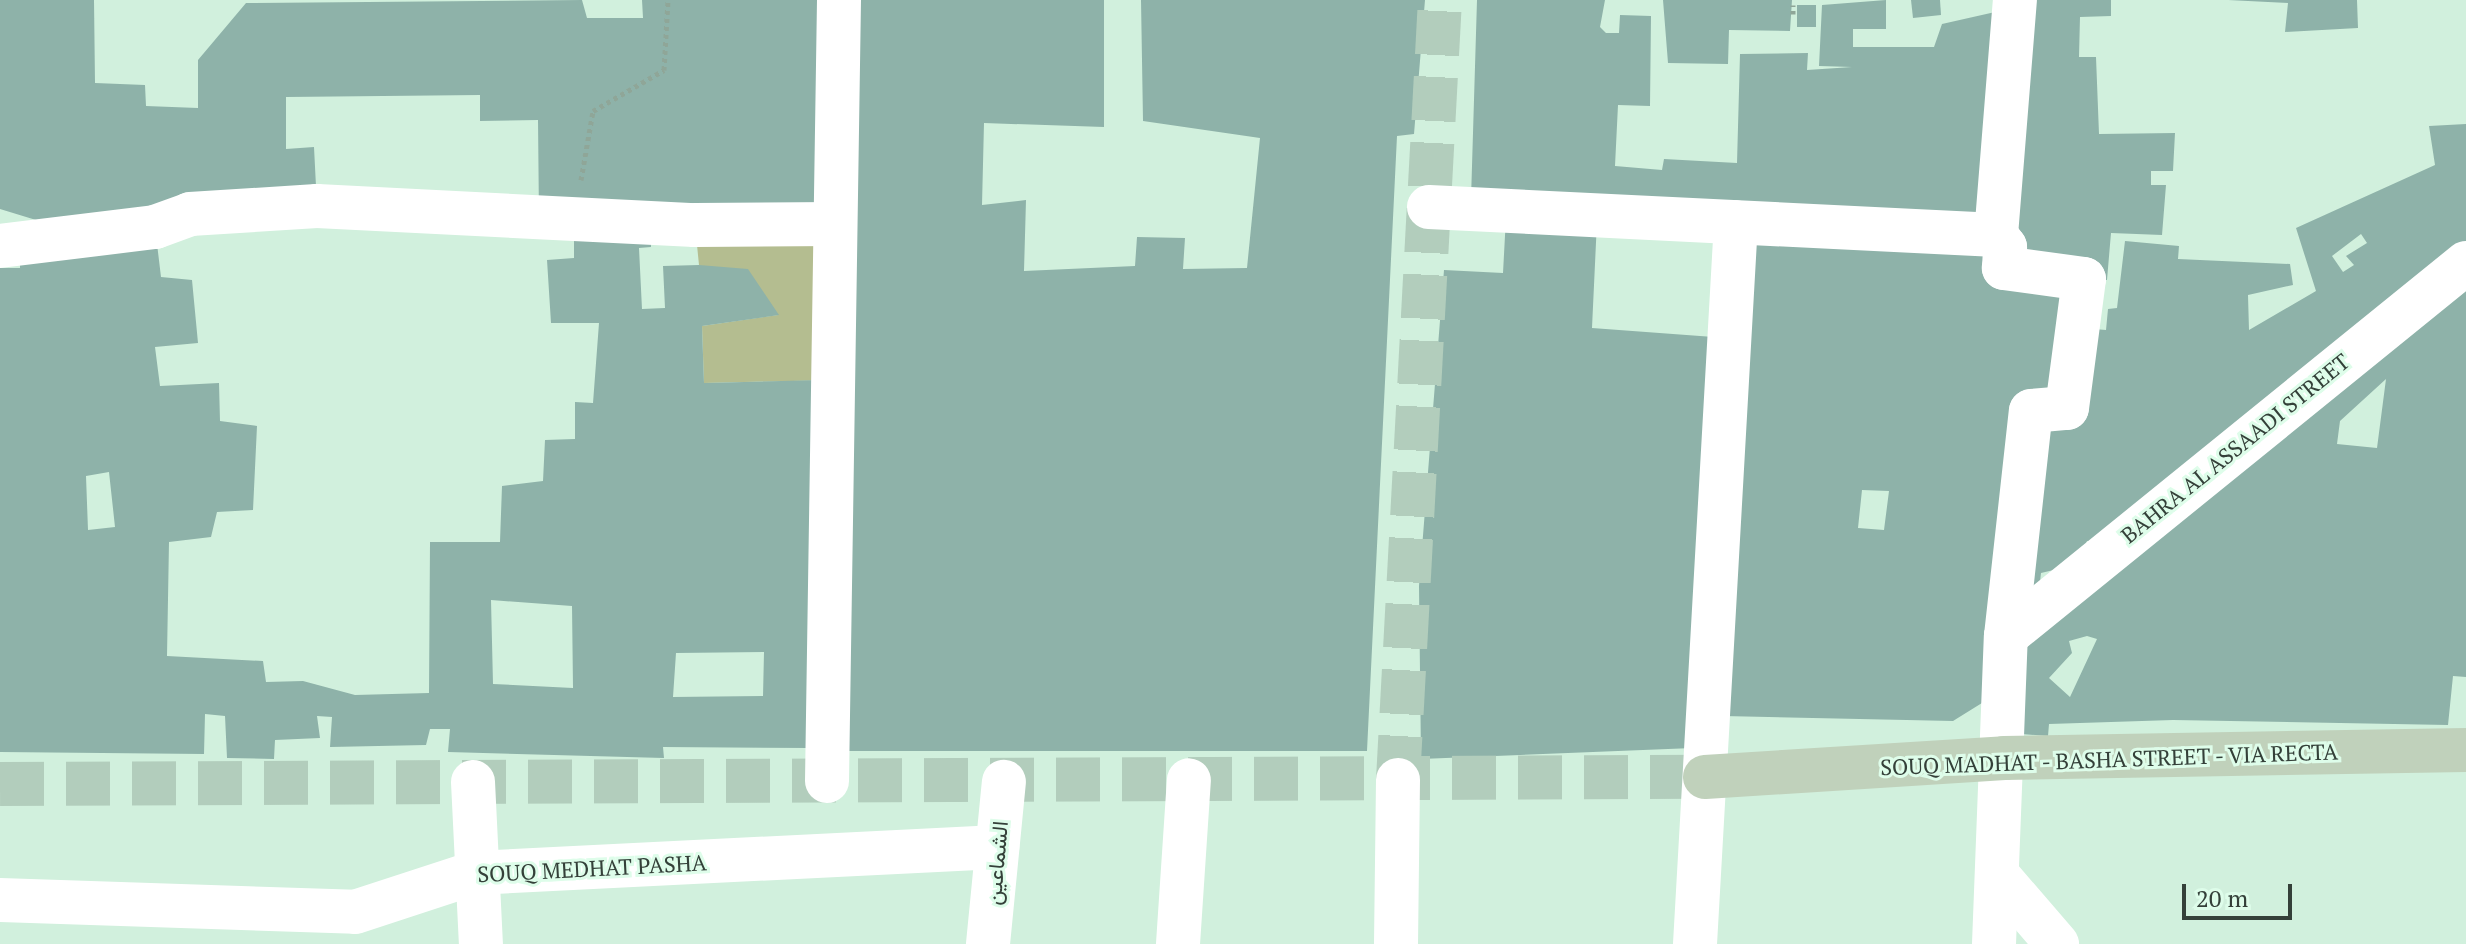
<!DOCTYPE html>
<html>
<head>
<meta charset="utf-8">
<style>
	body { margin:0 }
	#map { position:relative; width:2466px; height:944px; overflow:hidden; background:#d1f0dd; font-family:"PT Serif",Vazirmatn,serif }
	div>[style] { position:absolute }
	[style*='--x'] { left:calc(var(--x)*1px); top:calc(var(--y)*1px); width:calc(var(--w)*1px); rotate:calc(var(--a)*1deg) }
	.green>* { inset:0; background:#b4bd90 }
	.building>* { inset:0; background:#8eb2a9; transform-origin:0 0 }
	.street-tunnel>* { height:44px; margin-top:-22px; transform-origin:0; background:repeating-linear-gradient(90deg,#b2cdbc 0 44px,transparent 0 66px) }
	.path>* { height:5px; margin-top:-2.5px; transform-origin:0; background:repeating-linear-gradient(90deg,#8fa698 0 4px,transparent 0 8px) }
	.street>* { height:44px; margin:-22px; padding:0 22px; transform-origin:22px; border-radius:22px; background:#fff }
	.secondary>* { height:44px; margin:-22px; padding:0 22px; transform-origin:22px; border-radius:22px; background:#c0d1bb }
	span { translate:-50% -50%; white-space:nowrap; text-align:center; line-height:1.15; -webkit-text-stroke:6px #defdea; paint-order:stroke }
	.street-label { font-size:22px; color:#344039 }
	.scale { position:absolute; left:2182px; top:884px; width:110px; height:36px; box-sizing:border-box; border:4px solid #344039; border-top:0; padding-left:10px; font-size:24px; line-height:28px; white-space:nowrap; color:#344039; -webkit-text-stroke:6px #defdea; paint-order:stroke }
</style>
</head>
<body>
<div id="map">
	<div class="green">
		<i style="clip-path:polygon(835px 224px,833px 380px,704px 383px,702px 326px,778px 315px,699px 265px,695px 225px)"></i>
	</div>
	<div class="building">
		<i style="clip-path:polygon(evenodd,0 0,94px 0,95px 83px,145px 85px,146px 106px,198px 108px,198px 60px,246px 3px,582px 0,587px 18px,643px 18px,642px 0,826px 0,819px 224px,651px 207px,651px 247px,639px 248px,642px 309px,665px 308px,663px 266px,699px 265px,748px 269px,779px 315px,702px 326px,704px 383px,820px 380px,810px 748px,663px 747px,664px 758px,448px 752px,450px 729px,430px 729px,426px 745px,330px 747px,332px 717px,317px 716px,320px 738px,275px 740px,274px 759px,227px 758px,225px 716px,205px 714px,204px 754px,0 752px,0 268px,20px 268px,20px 244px,36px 220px,0 209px,0 0,480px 95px,480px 121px,538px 120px,539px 219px,574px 219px,574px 258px,547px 260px,551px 323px,599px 323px,593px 403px,575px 402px,575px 439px,545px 440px,543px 481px,502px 486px,500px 542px,430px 542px,429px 693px,355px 695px,303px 681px,266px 682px,263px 661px,167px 656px,169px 542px,211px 537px,217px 512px,253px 510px,257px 426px,220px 421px,219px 383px,160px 386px,155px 347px,198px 343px,192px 280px,161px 277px,155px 227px,317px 206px,314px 147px,286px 149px,286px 97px,480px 95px,0 0,109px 472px,115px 527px,88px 530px,86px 476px,109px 472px,0 0,491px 600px,572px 606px,573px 688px,493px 684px,491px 600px,0 0,764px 652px,763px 696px,673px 697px,676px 653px,764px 652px)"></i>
		<i style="clip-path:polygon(853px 0,1104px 0,1104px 127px,984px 123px,982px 205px,1026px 200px,1024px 271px,1135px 266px,1137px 237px,1185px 238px,1183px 269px,1247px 268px,1260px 138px,1143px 121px,1141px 0,1425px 0,1414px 134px,1397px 136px,1367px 751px,839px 751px)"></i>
		<i style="clip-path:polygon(1477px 0,1605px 0,1600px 27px,1606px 33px,1619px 33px,1620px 15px,1651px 16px,1650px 106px,1618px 105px,1615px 166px,1662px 170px,1664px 159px,1737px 163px,1740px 54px,1808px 53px,1807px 70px,1852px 67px,1819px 66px,1822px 5px,1886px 0,1886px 29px,1853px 29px,1853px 47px,1934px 47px,1942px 24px,2004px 10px,1988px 222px,1471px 199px)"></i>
		<i style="clip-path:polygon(1663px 0,1792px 0,1790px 31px,1729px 30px,1728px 64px,1668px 63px)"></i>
		<i style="clip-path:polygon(1911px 0,1940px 0,1941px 15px,1913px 18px)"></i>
		<i style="clip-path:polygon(evenodd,2027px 0,2111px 0,2111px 16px,2080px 17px,2079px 57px,2096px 57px,2099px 134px,2175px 133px,2173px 171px,2151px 171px,2151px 185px,2166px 185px,2162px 235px,2111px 233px,2107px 280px,2084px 279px,2067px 403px,2021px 399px,1990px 698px,1953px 721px,1723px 716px,1746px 235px,2005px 247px,2027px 0,1862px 490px,1889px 491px,1884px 530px,1858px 528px,1862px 490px)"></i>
		<i style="clip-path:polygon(2228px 0,2357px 0,2358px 28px,2285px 32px,2288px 3px)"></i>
		<i style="left:1797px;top:5px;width:19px;height:22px"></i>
		<i style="clip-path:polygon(evenodd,2466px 124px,2466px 248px,2107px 541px,2087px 541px,2079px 564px,2041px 573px,2038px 600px,2025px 601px,2043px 426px,2094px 329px,2106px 330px,2108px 309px,2117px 308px,2125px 241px,2179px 246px,2178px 259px,2290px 264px,2293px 285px,2248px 295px,2249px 330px,2316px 291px,2296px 228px,2435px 165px,2429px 126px,2466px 124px,2361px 234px,2367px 243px,2346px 256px,2354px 265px,2343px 272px,2332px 256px,2361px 234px)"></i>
		<i style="clip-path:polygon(1506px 217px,1597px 221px,1592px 328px,1727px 338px,1693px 748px,1421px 759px,1419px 586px,1444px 270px,1503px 273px)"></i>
		<i style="clip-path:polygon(evenodd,2466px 272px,2466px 677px,2453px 676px,2448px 725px,2173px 720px,2049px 724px,2048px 736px,2008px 733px,2015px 657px,2466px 272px,2386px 379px,2377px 448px,2337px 444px,2340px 421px,2386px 379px,2466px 272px,2087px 636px,2097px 639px,2070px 697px,2049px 678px,2072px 653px,2069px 641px,2087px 636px)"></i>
	</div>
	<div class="street-tunnel">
		<i style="--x:1398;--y:780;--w:781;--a:-86.92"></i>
		<i style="--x:0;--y:784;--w:1705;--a:-0.24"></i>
	</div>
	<div class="path">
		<i style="--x:1793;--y:14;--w:9;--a:-90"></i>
		<i style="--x:581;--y:180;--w:70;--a:-80.1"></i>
		<i style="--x:593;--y:111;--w:82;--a:-30"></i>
		<i style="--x:664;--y:70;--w:70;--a:-86.7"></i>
	</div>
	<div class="street">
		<i style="--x:1429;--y:207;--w:568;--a:2.83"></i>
		<i style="--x:1996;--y:235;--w:236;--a:-85.4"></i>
		<i style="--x:0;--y:246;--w:156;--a:-7"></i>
		<i style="--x:155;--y:227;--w:37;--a:-20"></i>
		<i style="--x:190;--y:214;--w:127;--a:-3.6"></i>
		<i style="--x:317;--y:206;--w:378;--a:2.9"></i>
		<i style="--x:695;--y:225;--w:140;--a:-0.4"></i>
		<i style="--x:2006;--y:636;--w:592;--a:-39.04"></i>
		<i style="--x:827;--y:781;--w:781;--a:-89.12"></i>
		<i style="--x:473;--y:782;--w:162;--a:87.2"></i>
		<i style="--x:2001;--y:879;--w:86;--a:49.3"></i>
		<i style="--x:0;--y:900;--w:355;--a:1.9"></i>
		<i style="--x:355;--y:912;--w:125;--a:-18.1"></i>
		<i style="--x:474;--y:873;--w:524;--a:-2.85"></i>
		<i style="--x:988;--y:944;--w:163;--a:-84.4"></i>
		<i style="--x:1178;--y:944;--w:164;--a:-86.2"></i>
		<i style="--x:1396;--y:944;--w:164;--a:-89.3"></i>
		<i style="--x:1695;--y:944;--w:723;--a:-86.75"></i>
		<i style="--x:1994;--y:944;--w:308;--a:-87.8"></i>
		<i style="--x:2006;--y:636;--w:226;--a:-83.7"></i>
		<i style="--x:2031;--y:411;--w:36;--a:-5"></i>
		<i style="--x:2067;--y:408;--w:130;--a:-82.5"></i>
		<i style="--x:2084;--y:279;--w:81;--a:-172.2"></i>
		<i style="--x:2004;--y:268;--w:21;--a:-87"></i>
		<i style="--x:2005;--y:247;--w:15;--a:-127"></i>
	</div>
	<div class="secondary">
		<i style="--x:1705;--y:777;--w:300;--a:-3.6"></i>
		<i style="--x:2004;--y:758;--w:462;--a:-1"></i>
	</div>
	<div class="street-label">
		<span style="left:2235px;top:448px;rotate:-39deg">BAHRA AL ASSAADI STREET</span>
		<span style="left:2109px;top:759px;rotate:-2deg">SOUQ MADHAT - BASHA STREET - VIA RECTA</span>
		<span style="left:996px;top:863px;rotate:-85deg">الشماعين</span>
		<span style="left:592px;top:868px;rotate:-3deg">SOUQ MEDHAT PASHA</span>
	</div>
	<div class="scale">20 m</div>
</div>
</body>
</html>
